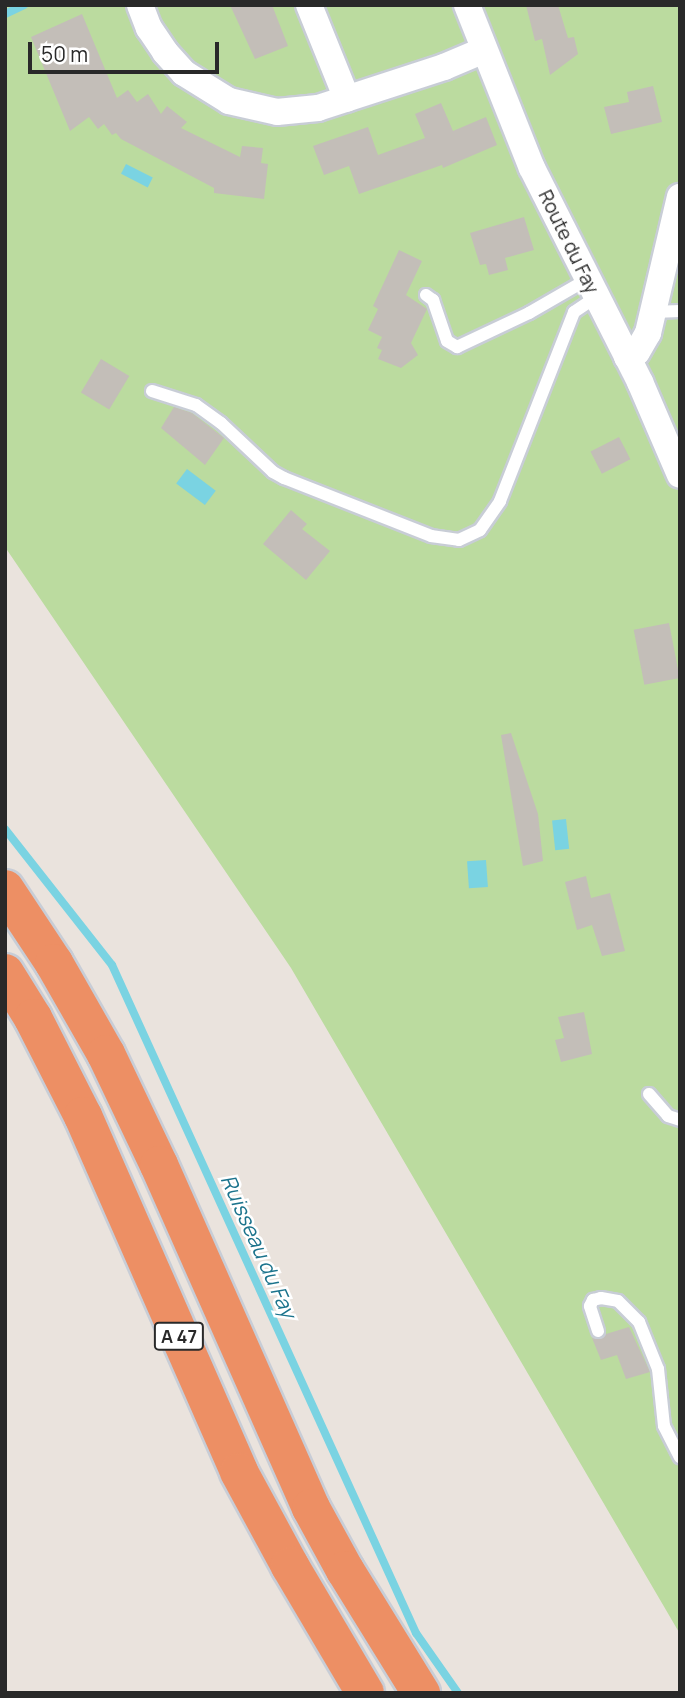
<!DOCTYPE html>
<html>
<head>
<meta charset="utf-8">
<style>
	body { margin:0 }
	#map { position:relative; width:685px; height:1698px; overflow:hidden; background:#eae3dd; font-family:Manrope,sans-serif }
	div>[style] { position:absolute }
	[style*='--x'] { left:calc(var(--x)*1px); top:calc(var(--y)*1px); width:calc(var(--w)*1px); rotate:calc(var(--a)*1deg) }
	.green>* { inset:0; background:#bbdb9f }
	.water>* { inset:0; background:#7ad3e2; transform-origin:0 0 }
	.stream>* { height:8px; margin:-4px; padding:0 4px; transform-origin:4px; border-radius:4px; background:#7ad3e2 }
	.building>* { inset:0; background:#c3beb8; transform-origin:0 0 }
	.roads { filter:drop-shadow(2px 0 #c8cdd6) drop-shadow(-2px 0 #c8cdd6) drop-shadow(0 2px #c8cdd6) drop-shadow(0 -2px #c8cdd6) }
	.lane>* { height:12px; margin:-6px; padding:0 6px; transform-origin:6px; border-radius:6px; background:#fff }
	.street>* { height:26px; margin:-13px; padding:0 13px; transform-origin:13px; border-radius:13px; background:#fff }
	.highway>* { height:38px; margin:-19px; padding:0 19px; transform-origin:19px; border-radius:19px; background:#ed8f64 }
	span { translate:-50% -50%; white-space:nowrap; text-align:center; line-height:1.15; -webkit-text-stroke:5px #fff; paint-order:stroke }
	.shield-label span { padding:2px 5px; background:#fff; border:2px solid; border-radius:5px; -webkit-text-stroke-width:0 }
	.shield-label { font-size:18px; color:#292929; font-weight:700 }
	.street-label { font-size:19px; color:#292929 }
	.water-label { font-size:21px; color:#1b738c; font-style:italic }
	.frame { position:absolute; inset:0; border:7px solid #292929; pointer-events:none }
	.scale { position:absolute; left:28px; top:42px; width:191px; height:32px; box-sizing:border-box; border:4px solid #292929; border-top:0; padding-left:9px; font-size:21px; line-height:24px; white-space:nowrap; color:#292929; -webkit-text-stroke:5px #fff; paint-order:stroke }
</style>
</head>
<body>
<div id="map">
	<div class="green">
		<i style="clip-path:polygon(5px 5px,680px 5px,680px 1634px,291px 968px,5px 547px)"></i>
	</div>
	<div class="water">
		<i style="left:126px;top:164px;width:30px;height:11px;rotate:27deg"></i>
		<i style="left:187px;top:469px;width:36px;height:18px;rotate:37deg"></i>
		<i style="left:566px;top:819px;width:30px;height:14px;rotate:84deg"></i>
		<i style="left:486px;top:860px;width:27px;height:19px;rotate:86deg"></i>
	</div>
	<div class="stream">
		<i style="--x:5;--y:14;--w:21;--a:-25"></i>
		<i style="--x:5;--y:829;--w:173;--a:51.8"></i>
		<i style="--x:112;--y:965;--w:734;--a:65.53"></i>
		<i style="--x:416;--y:1633;--w:73;--a:55"></i>
	</div>
	<div class="building">
		<i style="clip-path:polygon(230px 5px,272px 5px,288px 46px,255px 59px)"></i>
		<i style="clip-path:polygon(526px 5px,558px 5px,568px 38px,574px 37px,578px 54px,550px 75px,542px 39px,535px 41px)"></i>
		<i style="clip-path:polygon(82px 14px,117px 98px,128px 90px,137px 102px,148px 94px,161px 114px,167px 106px,187px 122px,181px 128px,240px 157px,242px 146px,263px 148px,261px 163px,268px 164px,264px 199px,214px 193px,214px 188px,121px 139px,116px 133px,112px 135px,104px 124px,98px 129px,89px 117px,70px 131px,31px 37px)"></i>
		<i style="clip-path:polygon(653px 86px,662px 122px,611px 134px,604px 107px,629px 102px,627px 92px)"></i>
		<i style="clip-path:polygon(441px 103px,453px 131px,486px 117px,497px 145px,443px 168px,442px 165px,359px 194px,349px 166px,324px 175px,313px 146px,368px 127px,378px 155px,425px 138px,415px 114px)"></i>
		<i style="clip-path:polygon(524px 217px,534px 250px,505px 258px,508px 270px,489px 275px,486px 264px,480px 265px,470px 233px)"></i>
		<i style="clip-path:polygon(399px 250px,422px 261px,406px 295px,427px 309px,411px 343px,418px 355px,401px 368px,378px 359px,382px 350px,377px 348px,382px 337px,368px 330px,378px 309px,373px 306px)"></i>
		<i style="left:101px;top:359px;width:33px;height:39px;rotate:31deg"></i>
		<i style="clip-path:polygon(174px 407px,192px 413px,224px 438px,205px 465px,161px 428px)"></i>
		<i style="left:619px;top:437px;width:25px;height:32px;rotate:63deg"></i>
		<i style="clip-path:polygon(291px 510px,307px 524px,302px 529px,330px 551px,306px 580px,263px 544px)"></i>
		<i style="left:669px;top:623px;width:56px;height:36px;rotate:79deg"></i>
		<i style="clip-path:polygon(511px 733px,538px 814px,543px 861px,523px 866px,501px 735px)"></i>
		<i style="clip-path:polygon(586px 876px,591px 898px,610px 893px,625px 951px,602px 956px,592px 925px,577px 930px,565px 882px)"></i>
		<i style="clip-path:polygon(584px 1012px,592px 1054px,561px 1062px,555px 1040px,564px 1038px,558px 1017px)"></i>
		<i style="clip-path:polygon(629px 1327px,650px 1372px,626px 1379px,617px 1355px,601px 1360px,592px 1338px,600px 1339px,606px 1334px)"></i>
	</div>
	<div class="roads">
		<div class="lane">
			<i style="--x:426;--y:295;--w:9;--a:36"></i>
			<i style="--x:433;--y:300;--w:43;--a:71.1"></i>
			<i style="--x:447;--y:341;--w:12;--a:31"></i>
			<i style="--x:457;--y:347;--w:80;--a:-25.3"></i>
			<i style="--x:529;--y:313;--w:68;--a:-30"></i>
			<i style="--x:653;--y:312;--w:27;--a:-2"></i>
			<i style="--x:152;--y:391;--w:46;--a:17.7"></i>
			<i style="--x:196;--y:405;--w:31;--a:36"></i>
			<i style="--x:221;--y:423;--w:71;--a:43.3"></i>
			<i style="--x:273;--y:472;--w:13;--a:29"></i>
			<i style="--x:284;--y:478;--w:158;--a:21.5"></i>
			<i style="--x:431;--y:536;--w:28;--a:8"></i>
			<i style="--x:459;--y:540;--w:23;--a:-25"></i>
			<i style="--x:480;--y:530;--w:35;--a:-55"></i>
			<i style="--x:500;--y:501;--w:203;--a:-68.6"></i>
			<i style="--x:574;--y:312;--w:25;--a:-34"></i>
			<i style="--x:649;--y:1094;--w:29;--a:49"></i>
			<i style="--x:668;--y:1116;--w:13;--a:18"></i>
			<i style="--x:598;--y:1331;--w:26;--a:-108"></i>
			<i style="--x:590;--y:1306;--w:7;--a:-63"></i>
			<i style="--x:593;--y:1300;--w:8;--a:-14"></i>
			<i style="--x:601;--y:1298;--w:17;--a:10"></i>
			<i style="--x:618;--y:1301;--w:30;--a:45"></i>
			<i style="--x:639;--y:1322;--w:51;--a:68"></i>
			<i style="--x:658;--y:1369;--w:57;--a:84"></i>
			<i style="--x:664;--y:1426;--w:35;--a:63"></i>
		</div>
		<div class="street">
			<i style="--x:140;--y:5;--w:25;--a:69"></i>
			<i style="--x:149;--y:28;--w:29;--a:56"></i>
			<i style="--x:165;--y:52;--w:28;--a:48"></i>
			<i style="--x:184;--y:73;--w:53;--a:31.9"></i>
			<i style="--x:229;--y:101;--w:49;--a:12.9"></i>
			<i style="--x:277;--y:112;--w:41;--a:-5.6"></i>
			<i style="--x:318;--y:108;--w:133;--a:-18"></i>
			<i style="--x:444;--y:67;--w:43;--a:-23"></i>
			<i style="--x:309;--y:5;--w:101;--a:68"></i>
			<i style="--x:467;--y:5;--w:175;--a:68.3"></i>
			<i style="--x:532;--y:168;--w:240;--a:63.2"></i>
			<i style="--x:640;--y:382;--w:101;--a:66.7"></i>
			<i style="--x:627;--y:357;--w:11;--a:-27"></i>
			<i style="--x:637;--y:352;--w:22;--a:-60"></i>
			<i style="--x:648;--y:333;--w:140;--a:-76.8"></i>
		</div>
		<div class="highway">
			<i style="--x:5;--y:889;--w:89;--a:56.5"></i>
			<i style="--x:54;--y:963;--w:105;--a:60.3"></i>
			<i style="--x:106;--y:1054;--w:123;--a:64.5"></i>
			<i style="--x:159;--y:1165;--w:375;--a:66.1"></i>
			<i style="--x:311;--y:1508;--w:71;--a:61.3"></i>
			<i style="--x:345;--y:1570;--w:145;--a:58.3"></i>
			<i style="--x:5;--y:973;--w:53;--a:58.1"></i>
			<i style="--x:33;--y:1018;--w:110;--a:63"></i>
			<i style="--x:83;--y:1116;--w:389;--a:66.3"></i>
			<i style="--x:239;--y:1472;--w:107;--a:61.5"></i>
			<i style="--x:290;--y:1566;--w:147;--a:59.4"></i>
		</div>
	</div>
	<div class="shield-label">
		<span style="left:179px;top:1336px">A 47</span>
	</div>
	<div class="street-label">
		<span style="left:568px;top:242px;rotate:64deg">Route du Fay</span>
	</div>
	<div class="water-label">
		<span style="left:259px;top:1246px;rotate:66deg">Ruisseau du Fay</span>
	</div>
	<div class="frame"></div>
	<div class="scale">50 m</div>
</div>
</body>
</html>
